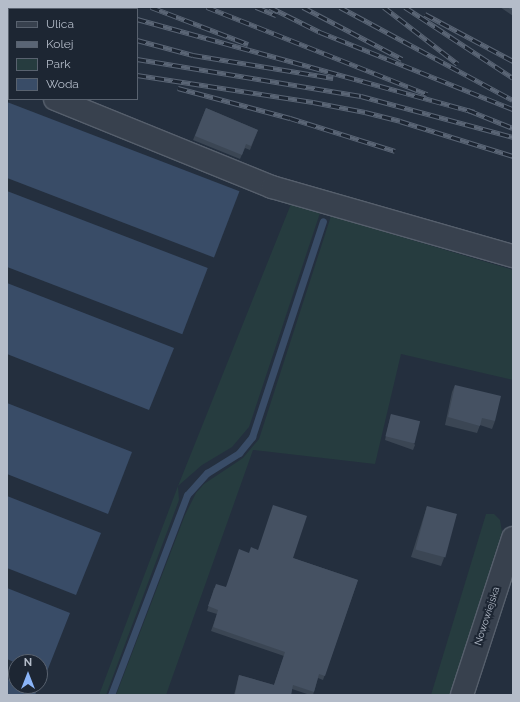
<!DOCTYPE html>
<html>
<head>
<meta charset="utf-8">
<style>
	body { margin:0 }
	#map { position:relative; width:520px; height:702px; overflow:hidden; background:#242f3e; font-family:Raleway,sans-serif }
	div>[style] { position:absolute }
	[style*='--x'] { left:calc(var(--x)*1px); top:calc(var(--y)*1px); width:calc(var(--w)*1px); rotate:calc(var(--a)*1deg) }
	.green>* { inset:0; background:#263c3f }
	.water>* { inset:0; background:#394c67; transform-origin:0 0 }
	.stream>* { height:7px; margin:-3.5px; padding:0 3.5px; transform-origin:3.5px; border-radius:3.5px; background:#394c67 }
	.roads { filter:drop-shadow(1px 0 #565f6c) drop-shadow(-1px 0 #565f6c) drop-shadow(0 1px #565f6c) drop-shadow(0 -1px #565f6c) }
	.minor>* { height:22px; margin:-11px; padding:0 11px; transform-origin:11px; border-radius:11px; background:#38414e }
	.rail>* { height:4.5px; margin-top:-2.25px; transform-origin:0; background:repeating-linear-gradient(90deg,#1d2633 0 9px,#5a6575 0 18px); box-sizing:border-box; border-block:1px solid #5a6575 }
	.wall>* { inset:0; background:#3b4654 }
	.building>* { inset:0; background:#455162; transform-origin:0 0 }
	span { translate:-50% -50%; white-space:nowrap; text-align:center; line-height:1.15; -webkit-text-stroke:4px #1d2633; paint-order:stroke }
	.street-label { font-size:10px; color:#b4bcc9 }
	.frame { position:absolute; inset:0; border:8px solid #b4bcc9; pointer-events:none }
	.legend { position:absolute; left:8px; top:8px; width:130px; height:92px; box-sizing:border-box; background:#1d2633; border:1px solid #59626f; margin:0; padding:5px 7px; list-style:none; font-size:12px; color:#b4bcc9 }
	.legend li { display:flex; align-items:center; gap:8px; height:20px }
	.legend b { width:20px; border:1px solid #59626f }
	.north { position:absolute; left:8px; top:654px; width:40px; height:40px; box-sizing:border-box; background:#1d2633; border:1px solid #59626f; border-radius:50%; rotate:0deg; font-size:11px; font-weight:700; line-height:16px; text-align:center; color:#b4bcc9 }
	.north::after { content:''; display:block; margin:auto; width:14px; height:18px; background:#8ab4f8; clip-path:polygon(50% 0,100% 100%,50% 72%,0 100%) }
</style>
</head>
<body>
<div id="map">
	<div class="green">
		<i style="clip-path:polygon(291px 204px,320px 213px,249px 427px,232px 447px,202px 465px,178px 486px,179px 500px,106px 695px,99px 695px,178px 486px)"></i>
		<i style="clip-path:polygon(331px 216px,513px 270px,513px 380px,401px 354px,375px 464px,253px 450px,166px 695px,116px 695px,185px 515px,196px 493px,204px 484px,243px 458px,259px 439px)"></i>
		<i style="clip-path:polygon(486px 514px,494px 514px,500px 520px,502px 532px,450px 695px,431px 695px)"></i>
	</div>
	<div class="water">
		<i style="left:7px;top:102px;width:249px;height:71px;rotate:21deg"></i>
		<i style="left:7px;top:191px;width:215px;height:71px;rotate:21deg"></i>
		<i style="clip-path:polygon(7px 283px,174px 348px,149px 410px,7px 354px)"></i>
		<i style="clip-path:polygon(7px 403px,132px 452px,108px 514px,7px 474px)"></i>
		<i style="clip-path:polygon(7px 496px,101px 533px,76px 595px,7px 568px)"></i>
		<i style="clip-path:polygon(7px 588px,70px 613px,46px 674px,40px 672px,40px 662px,16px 663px,7px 659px)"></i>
		<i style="clip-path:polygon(7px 679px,16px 682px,16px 686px,37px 690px,35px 695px,7px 695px)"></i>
	</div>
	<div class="stream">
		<i style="--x:111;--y:695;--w:214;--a:-69.2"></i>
		<i style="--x:187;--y:495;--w:30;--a:-48"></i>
		<i style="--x:207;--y:473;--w:38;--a:-32"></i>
		<i style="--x:239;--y:453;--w:21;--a:-51"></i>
		<i style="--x:252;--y:437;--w:227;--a:-71.8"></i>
	</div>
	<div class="roads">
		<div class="minor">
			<i style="--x:7;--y:79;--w:2;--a:27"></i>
			<i style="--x:55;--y:99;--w:234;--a:22.1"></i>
			<i style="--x:272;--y:187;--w:251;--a:16"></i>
			<i style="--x:462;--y:695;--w:165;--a:-72"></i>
		</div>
	</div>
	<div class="rail">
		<i style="--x:94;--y:7;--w:7;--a:16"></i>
		<i style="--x:151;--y:7;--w:104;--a:20.9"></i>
		<i style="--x:207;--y:7;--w:237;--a:21.6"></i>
		<i style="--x:256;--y:7;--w:22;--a:22"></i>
		<i style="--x:270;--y:7;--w:56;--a:26.6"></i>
		<i style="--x:320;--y:32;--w:208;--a:21.8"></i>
		<i style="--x:303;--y:7;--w:112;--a:27.7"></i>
		<i style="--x:340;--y:7;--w:196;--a:28.3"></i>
		<i style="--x:384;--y:7;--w:93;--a:37.6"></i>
		<i style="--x:405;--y:7;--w:129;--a:33.3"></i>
		<i style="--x:425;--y:14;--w:100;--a:28.1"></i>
		<i style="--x:137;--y:19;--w:350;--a:15.4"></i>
		<i style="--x:7;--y:29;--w:2;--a:27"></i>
		<i style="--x:137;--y:40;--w:58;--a:15"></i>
		<i style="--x:193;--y:55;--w:142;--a:9.3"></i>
		<i style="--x:7;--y:43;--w:2;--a:27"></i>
		<i style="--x:137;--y:59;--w:227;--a:9.4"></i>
		<i style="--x:361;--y:96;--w:157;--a:15.1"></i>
		<i style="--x:137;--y:75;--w:178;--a:8.7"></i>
		<i style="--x:313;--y:102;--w:53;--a:10.9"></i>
		<i style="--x:365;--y:112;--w:36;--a:14"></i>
		<i style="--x:400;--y:121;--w:118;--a:17.2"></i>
		<i style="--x:178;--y:88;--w:116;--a:15"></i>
		<i style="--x:290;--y:118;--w:110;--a:17.4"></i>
		<i style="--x:468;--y:110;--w:48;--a:21.8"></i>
	</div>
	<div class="wall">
		<i style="clip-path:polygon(7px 7px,9px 9px,9px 17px,7px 17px)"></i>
		<i style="clip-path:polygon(500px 7px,513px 7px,513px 16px)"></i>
		<i style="clip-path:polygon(206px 108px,258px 130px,250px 150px,245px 148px,240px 159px,193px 140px)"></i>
		<i style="clip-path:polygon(455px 385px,495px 421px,492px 429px,480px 425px,477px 433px,445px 425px,452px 392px)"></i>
		<i style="clip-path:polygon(391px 414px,415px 445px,413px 450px,385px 440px)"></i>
		<i style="clip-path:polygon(427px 506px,444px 558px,441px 566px,411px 557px)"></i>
		<i style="clip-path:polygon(258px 550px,293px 558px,358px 580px,323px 680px,318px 678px,313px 695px,310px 695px,292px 689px,291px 695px,234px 695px,239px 675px,274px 685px,284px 656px,211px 631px,217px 614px,207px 611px,214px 588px,226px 587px,249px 553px)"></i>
	</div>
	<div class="building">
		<i style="clip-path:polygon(7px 7px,20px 7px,19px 9px,9px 9px,9px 13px,7px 12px)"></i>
		<i style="clip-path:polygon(507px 7px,513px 7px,513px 11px)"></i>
		<i style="clip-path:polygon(206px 108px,258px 130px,251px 146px,246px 144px,242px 155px,195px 136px)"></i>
		<i style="clip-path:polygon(455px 385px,501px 396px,495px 421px,482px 418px,480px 426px,448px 417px)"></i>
		<i style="left:391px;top:414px;width:30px;height:23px;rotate:14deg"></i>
		<i style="clip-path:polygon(273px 505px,307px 516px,293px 558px,358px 580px,325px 676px,319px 674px,314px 692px,293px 685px,291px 695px,237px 695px,238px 694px,235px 694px,239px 675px,274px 685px,285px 652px,213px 627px,218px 610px,208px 606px,216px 584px,226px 587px,239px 549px,249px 553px,251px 547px,258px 550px)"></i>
		<i style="left:427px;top:506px;width:31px;height:45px;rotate:15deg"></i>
	</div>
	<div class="street-label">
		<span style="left:487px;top:616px;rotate:-72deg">Nowowiejska</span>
	</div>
	<div class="frame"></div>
	<ul class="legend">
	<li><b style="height:5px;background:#38414e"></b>Ulica</li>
	<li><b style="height:5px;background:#5a6575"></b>Kolej</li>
	<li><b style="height:11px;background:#263c3f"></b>Park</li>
	<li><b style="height:11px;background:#394c67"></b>Woda</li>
	</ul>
	<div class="north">N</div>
</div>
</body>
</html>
